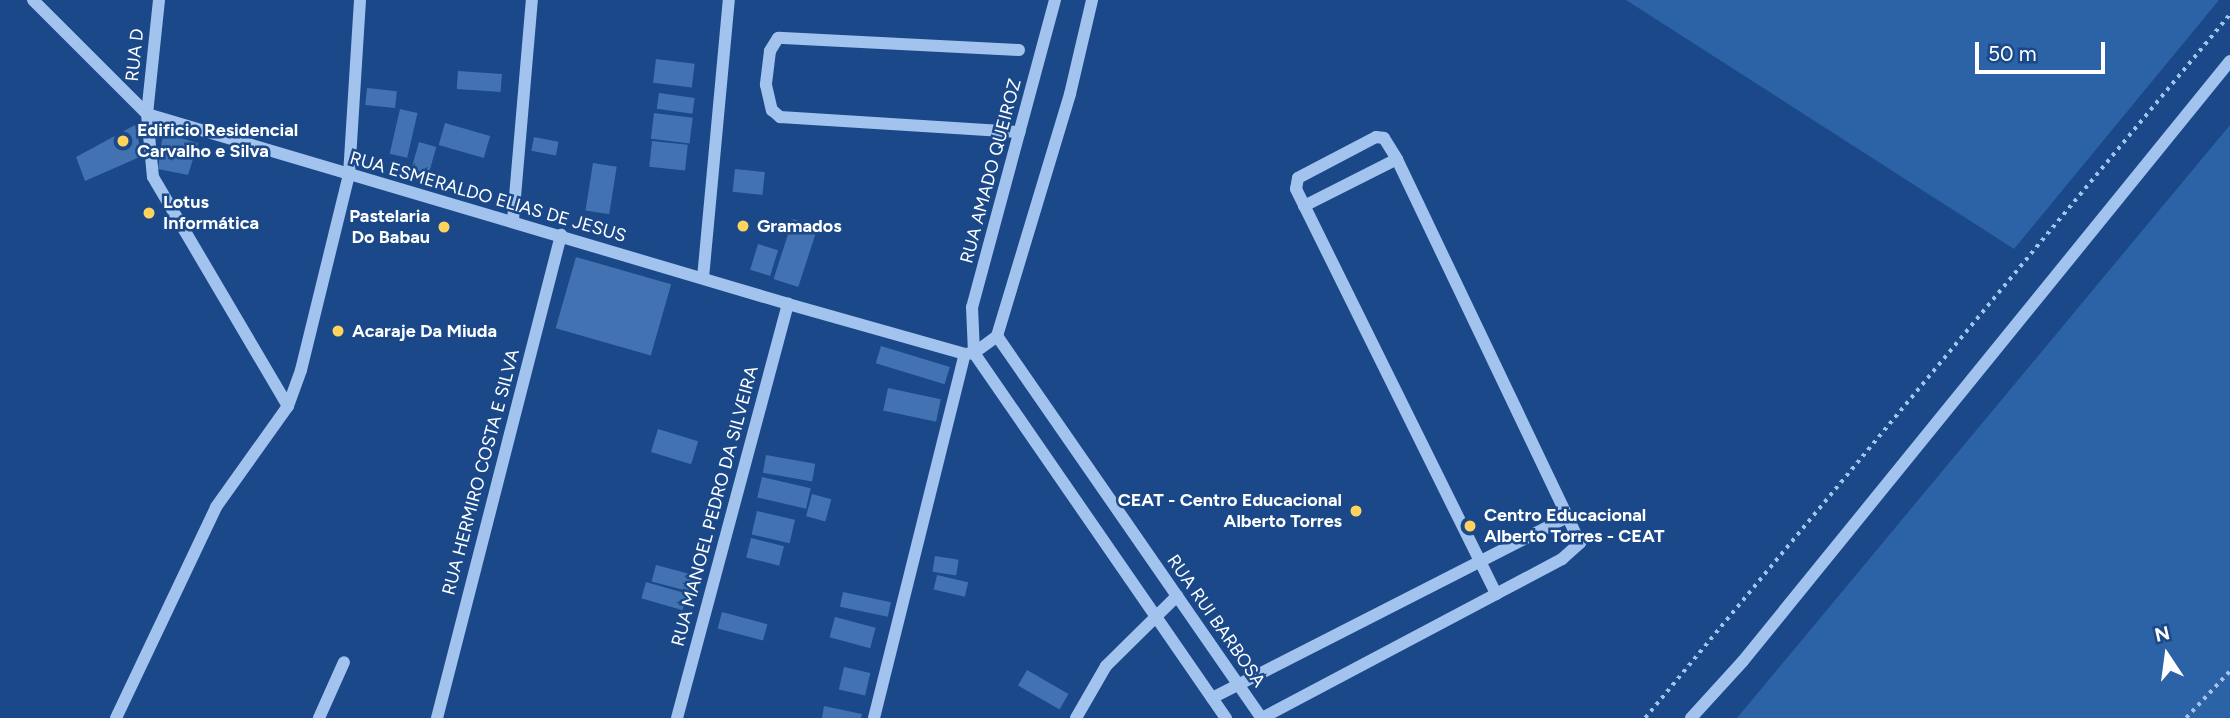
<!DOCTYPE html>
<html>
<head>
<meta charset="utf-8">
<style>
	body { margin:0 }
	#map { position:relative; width:2230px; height:718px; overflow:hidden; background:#1a4888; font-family:Figtree,sans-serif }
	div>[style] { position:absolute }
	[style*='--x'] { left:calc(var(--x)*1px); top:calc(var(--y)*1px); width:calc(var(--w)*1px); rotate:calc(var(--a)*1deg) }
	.green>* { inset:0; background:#2c62a6 }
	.building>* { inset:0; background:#4272b2; transform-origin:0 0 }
	.path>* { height:3.5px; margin-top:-1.75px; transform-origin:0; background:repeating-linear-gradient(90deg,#a2c3ed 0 3.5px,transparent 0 8.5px) }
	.minor>* { height:12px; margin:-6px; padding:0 6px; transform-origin:6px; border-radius:6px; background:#a2c3ed }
	.dots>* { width:19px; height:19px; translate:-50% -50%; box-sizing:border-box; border:4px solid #1a4888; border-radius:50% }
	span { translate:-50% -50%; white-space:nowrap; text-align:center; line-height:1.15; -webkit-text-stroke:5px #1a4888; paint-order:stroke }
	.street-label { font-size:18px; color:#fff }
	.poi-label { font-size:18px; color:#fff; font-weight:700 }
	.left { translate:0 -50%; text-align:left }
	.right { translate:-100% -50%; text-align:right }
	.north { position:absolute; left:2132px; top:620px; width:70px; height:70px; -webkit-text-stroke:5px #1a4888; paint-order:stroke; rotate:347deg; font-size:19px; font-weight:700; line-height:28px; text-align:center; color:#fff }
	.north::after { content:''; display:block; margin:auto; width:24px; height:32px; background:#fff; clip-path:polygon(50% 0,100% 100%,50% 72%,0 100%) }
	.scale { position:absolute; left:1975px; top:42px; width:130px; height:32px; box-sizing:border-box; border:4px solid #fff; border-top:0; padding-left:9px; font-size:21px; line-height:24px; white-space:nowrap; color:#fff; -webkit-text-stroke:5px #1a4888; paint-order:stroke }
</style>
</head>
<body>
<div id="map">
	<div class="green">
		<i style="clip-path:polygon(1626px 0,2219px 0,2014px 249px)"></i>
		<i style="clip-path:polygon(2230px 125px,2230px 718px,1737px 718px)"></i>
	</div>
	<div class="building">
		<i style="left:656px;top:59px;width:39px;height:24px;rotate:7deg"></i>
		<i style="left:458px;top:71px;width:44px;height:18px;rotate:4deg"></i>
		<i style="left:367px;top:88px;width:30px;height:17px;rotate:6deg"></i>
		<i style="left:659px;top:93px;width:36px;height:16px;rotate:8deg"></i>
		<i style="left:400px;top:109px;width:18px;height:46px;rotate:13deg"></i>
		<i style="left:654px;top:113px;width:39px;height:26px;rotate:7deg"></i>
		<i style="left:445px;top:123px;width:47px;height:23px;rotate:16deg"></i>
		<i style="clip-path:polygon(135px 125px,142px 156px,85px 181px,76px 157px)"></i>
		<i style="clip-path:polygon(163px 133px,198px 143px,188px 175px,158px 169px)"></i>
		<i style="left:534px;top:137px;width:25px;height:14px;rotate:11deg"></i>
		<i style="left:652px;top:141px;width:36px;height:26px;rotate:6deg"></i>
		<i style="left:419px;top:142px;width:18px;height:34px;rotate:16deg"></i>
		<i style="left:593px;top:163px;width:24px;height:48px;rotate:9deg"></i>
		<i style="left:735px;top:169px;width:30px;height:23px;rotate:6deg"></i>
		<i style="left:793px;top:219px;width:26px;height:63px;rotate:18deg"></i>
		<i style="left:758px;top:244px;width:21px;height:27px;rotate:17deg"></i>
		<i style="left:576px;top:257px;width:99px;height:74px;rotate:16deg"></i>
		<i style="left:881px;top:346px;width:72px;height:18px;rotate:17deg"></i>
		<i style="left:888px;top:388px;width:54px;height:23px;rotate:12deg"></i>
		<i style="left:658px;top:429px;width:42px;height:24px;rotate:17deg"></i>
		<i style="left:766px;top:455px;width:50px;height:18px;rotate:10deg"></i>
		<i style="left:762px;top:477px;width:50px;height:21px;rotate:13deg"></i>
		<i style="left:812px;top:494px;width:20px;height:23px;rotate:15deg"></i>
		<i style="left:757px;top:511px;width:39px;height:24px;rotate:13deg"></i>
		<i style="left:751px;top:538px;width:34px;height:20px;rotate:14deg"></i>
		<i style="left:935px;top:556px;width:24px;height:16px;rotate:9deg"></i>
		<i style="left:656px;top:565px;width:41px;height:17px;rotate:15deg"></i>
		<i style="left:937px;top:575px;width:32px;height:15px;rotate:13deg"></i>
		<i style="left:646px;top:582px;width:43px;height:17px;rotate:16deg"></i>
		<i style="left:843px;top:592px;width:49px;height:15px;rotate:12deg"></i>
		<i style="left:722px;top:612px;width:47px;height:17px;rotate:15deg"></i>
		<i style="left:835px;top:617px;width:42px;height:21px;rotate:15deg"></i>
		<i style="left:844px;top:667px;width:27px;height:23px;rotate:13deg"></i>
		<i style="left:1027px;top:670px;width:48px;height:18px;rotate:30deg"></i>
		<i style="clip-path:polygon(824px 706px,862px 714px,861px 718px,822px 718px)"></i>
	</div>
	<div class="path">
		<i style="--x:1645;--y:718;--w:915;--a:-50.27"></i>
		<i style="--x:2186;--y:718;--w:64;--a:-46.9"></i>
	</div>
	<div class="minor">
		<i style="--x:33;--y:0;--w:161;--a:45"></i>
		<i style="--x:147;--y:114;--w:669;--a:16.51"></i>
		<i style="--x:788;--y:304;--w:184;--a:15.8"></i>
		<i style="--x:965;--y:354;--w:9;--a:-6"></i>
		<i style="--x:159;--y:0;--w:115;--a:96"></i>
		<i style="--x:147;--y:114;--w:63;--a:84.6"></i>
		<i style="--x:153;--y:177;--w:266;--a:59.5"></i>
		<i style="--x:1055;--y:0;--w:318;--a:105.1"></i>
		<i style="--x:972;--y:307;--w:46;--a:87.5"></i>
		<i style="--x:974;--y:353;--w:444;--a:55.4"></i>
		<i style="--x:1019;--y:50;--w:241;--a:-177.1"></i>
		<i style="--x:778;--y:38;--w:15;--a:122"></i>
		<i style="--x:770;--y:51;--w:34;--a:97"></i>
		<i style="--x:766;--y:85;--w:26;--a:77"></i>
		<i style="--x:772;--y:110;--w:11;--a:41"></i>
		<i style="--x:780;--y:117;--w:240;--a:3.6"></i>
		<i style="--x:1304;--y:206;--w:104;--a:-26.8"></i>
		<i style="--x:513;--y:220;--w:221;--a:-85.1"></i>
		<i style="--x:703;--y:278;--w:279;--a:-84.7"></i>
		<i style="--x:997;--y:336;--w:465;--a:55.3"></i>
		<i style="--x:997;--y:336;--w:253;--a:-73.2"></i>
		<i style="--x:1070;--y:94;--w:97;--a:-76.8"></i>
		<i style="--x:974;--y:353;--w:29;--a:-36"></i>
		<i style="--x:1212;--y:698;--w:399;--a:-27"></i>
		<i style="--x:116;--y:718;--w:233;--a:-64.6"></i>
		<i style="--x:216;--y:507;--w:124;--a:-54.5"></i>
		<i style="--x:288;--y:406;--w:38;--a:-70"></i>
		<i style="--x:301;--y:370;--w:201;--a:-76.2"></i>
		<i style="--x:349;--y:175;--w:175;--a:-86.4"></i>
		<i style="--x:319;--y:718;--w:61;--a:-65.9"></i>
		<i style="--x:437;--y:718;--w:499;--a:-75.6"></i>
		<i style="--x:677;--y:718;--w:429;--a:-75"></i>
		<i style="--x:874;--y:718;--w:375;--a:-76"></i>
		<i style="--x:1076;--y:718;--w:60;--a:-60"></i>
		<i style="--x:1106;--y:666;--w:100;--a:-44.6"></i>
		<i style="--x:1262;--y:718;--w:265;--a:-27.9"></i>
		<i style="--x:1496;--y:594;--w:75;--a:-27.9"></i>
		<i style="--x:1562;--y:559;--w:24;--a:-42"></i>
		<i style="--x:1580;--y:543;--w:425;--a:-115.5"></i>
		<i style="--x:1397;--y:159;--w:25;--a:-122"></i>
		<i style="--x:1384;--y:138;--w:8;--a:-173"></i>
		<i style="--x:1376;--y:137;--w:88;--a:152.3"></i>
		<i style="--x:1298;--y:178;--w:11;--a:100"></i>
		<i style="--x:1296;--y:189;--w:452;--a:63.7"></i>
		<i style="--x:1691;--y:718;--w:77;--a:-47.6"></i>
		<i style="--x:1743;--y:661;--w:773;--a:-50.93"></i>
	</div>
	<div class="dots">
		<i style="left:123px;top:141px;background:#ffd35e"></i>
		<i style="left:149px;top:213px;background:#ffd35e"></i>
		<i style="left:743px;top:226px;background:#ffd35e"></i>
		<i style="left:444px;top:227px;background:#ffd35e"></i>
		<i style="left:338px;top:331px;background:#ffd35e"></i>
		<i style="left:1356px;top:511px;background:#ffd35e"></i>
		<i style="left:1470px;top:526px;background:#ffd35e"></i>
	</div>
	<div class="street-label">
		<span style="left:135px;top:55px;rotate:-84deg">RUA D</span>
		<span style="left:991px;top:171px;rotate:-75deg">RUA AMADO QUEIROZ</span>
		<span style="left:488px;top:197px;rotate:16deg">RUA ESMERALDO ELIAS DE JESUS</span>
		<span style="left:481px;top:472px;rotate:-75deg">RUA HERMIRO COSTA E SILVA</span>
		<span style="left:715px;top:506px;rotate:-75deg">RUA MANOEL PEDRO DA SILVEIRA</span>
		<span style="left:1216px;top:621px;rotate:55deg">RUA RUI BARBOSA</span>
	</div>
	<div class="poi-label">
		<span class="left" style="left:137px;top:141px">Edificio Residencial<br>Carvalho e Silva</span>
		<span class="left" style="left:163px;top:213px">Lotus<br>Informática</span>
		<span class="right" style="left:430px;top:227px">Pastelaria<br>Do Babau</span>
		<span class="left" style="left:757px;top:226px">Gramados</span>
		<span class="left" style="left:352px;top:331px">Acaraje Da Miuda</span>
		<span class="right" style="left:1342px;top:511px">CEAT - Centro Educacional<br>Alberto Torres</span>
		<span class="left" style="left:1484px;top:526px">Centro Educacional<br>Alberto Torres - CEAT</span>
	</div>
	<div class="north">N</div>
	<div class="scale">50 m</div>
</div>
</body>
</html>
